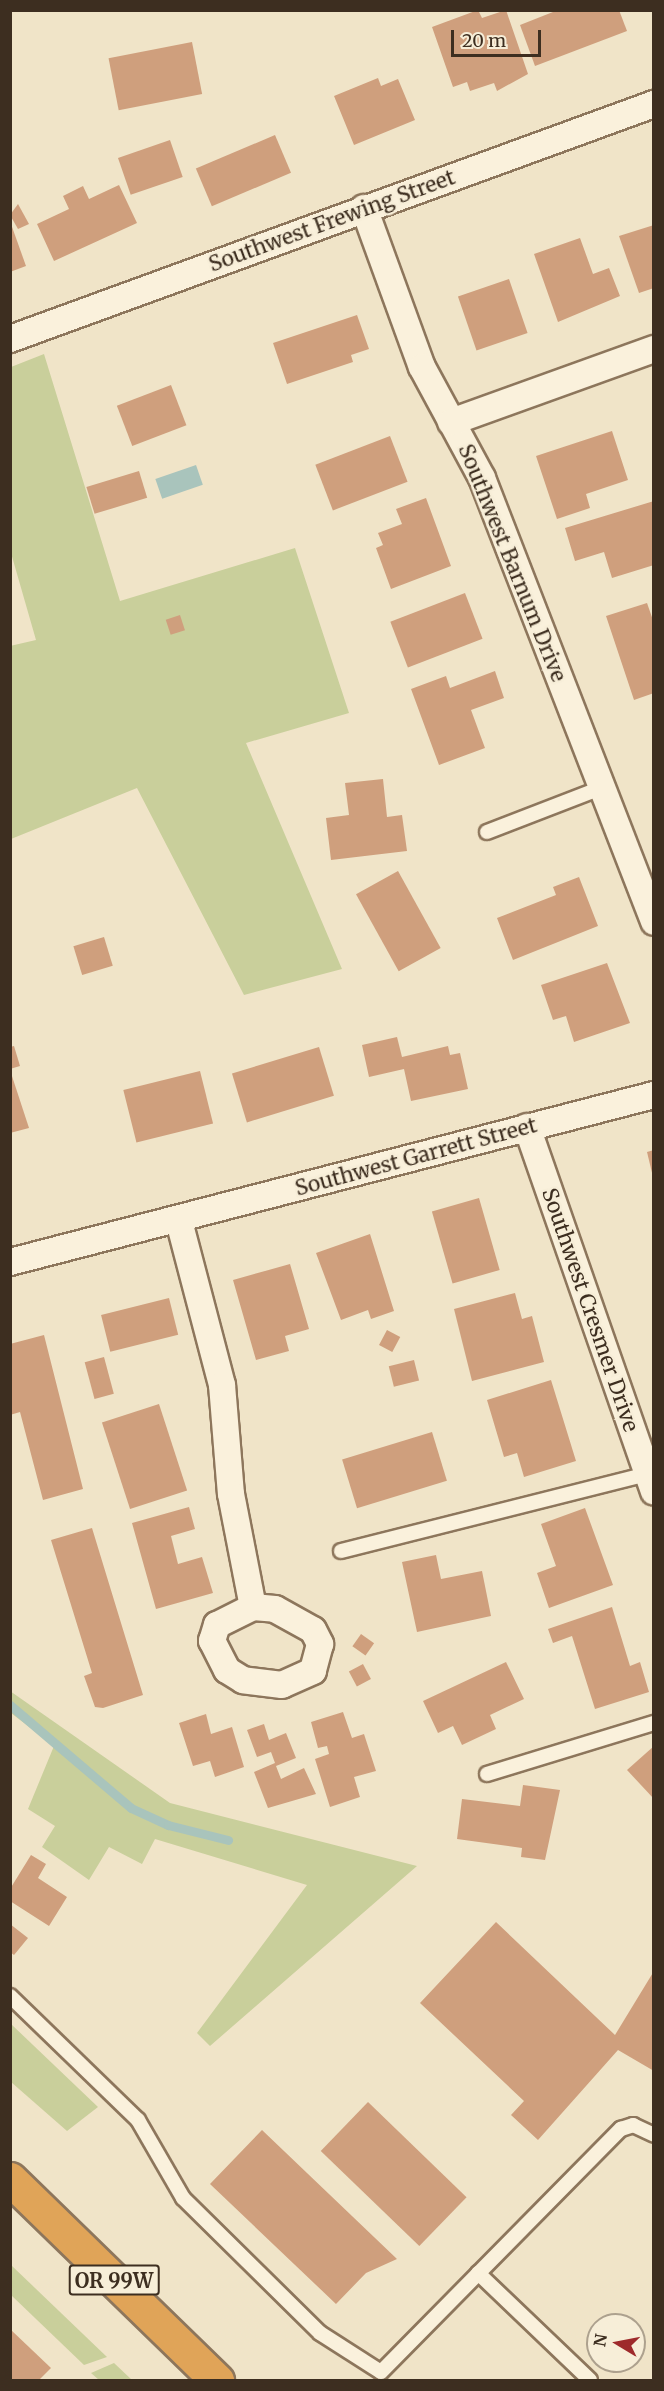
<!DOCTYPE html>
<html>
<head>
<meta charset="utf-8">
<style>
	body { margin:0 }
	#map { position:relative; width:664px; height:2391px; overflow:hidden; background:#f0e4c8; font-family:Merriweather,serif }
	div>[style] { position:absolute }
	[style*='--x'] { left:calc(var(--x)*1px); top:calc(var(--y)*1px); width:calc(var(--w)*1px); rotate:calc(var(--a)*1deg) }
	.green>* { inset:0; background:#c9cf9b }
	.water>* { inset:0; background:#a9c4bc; transform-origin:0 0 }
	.stream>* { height:9px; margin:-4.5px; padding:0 4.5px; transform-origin:4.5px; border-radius:4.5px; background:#a9c4bc }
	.building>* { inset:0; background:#cf9f7d; transform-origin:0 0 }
	.roads { filter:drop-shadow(2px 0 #8d765c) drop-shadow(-2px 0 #8d765c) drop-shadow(0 2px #8d765c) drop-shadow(0 -2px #8d765c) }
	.lane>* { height:14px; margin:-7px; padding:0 7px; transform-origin:7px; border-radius:7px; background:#faf1dc }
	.street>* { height:26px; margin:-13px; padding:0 13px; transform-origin:13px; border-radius:13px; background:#faf1dc }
	.highway>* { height:33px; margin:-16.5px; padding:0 16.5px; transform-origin:16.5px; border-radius:16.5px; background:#e0a458 }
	span { translate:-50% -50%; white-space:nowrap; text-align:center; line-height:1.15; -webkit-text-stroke:5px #f7eed8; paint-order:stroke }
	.shield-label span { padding:2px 4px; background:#f7eed8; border:2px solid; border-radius:4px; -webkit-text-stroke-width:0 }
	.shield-label { font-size:20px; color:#3d2e20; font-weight:700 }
	.street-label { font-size:21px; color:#3d2e20 }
	.frame { position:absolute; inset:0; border:12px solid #3d2e20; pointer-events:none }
	.north { position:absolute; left:586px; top:2313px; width:60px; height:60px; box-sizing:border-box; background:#f7eed8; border:2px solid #ada18e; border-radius:50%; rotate:280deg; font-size:16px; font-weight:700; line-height:24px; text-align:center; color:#3d2e20 }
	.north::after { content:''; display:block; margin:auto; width:21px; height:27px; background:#9e2a2b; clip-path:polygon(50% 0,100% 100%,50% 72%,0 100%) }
	.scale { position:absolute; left:451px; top:30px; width:90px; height:27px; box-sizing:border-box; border:3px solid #3d2e20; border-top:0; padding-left:8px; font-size:18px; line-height:21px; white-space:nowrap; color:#3d2e20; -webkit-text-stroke:4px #f7eed8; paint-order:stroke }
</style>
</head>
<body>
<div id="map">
	<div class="green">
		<i style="clip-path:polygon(44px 354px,120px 601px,295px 548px,349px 713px,246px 743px,342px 969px,244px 995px,137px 788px,11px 839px,10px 646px,36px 640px,11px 553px,11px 367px)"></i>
		<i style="clip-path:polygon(10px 1691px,170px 1803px,417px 1866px,210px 2046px,197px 2033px,307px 1885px,155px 1839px,142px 1864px,109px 1847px,89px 1880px,42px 1847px,55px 1826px,28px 1809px,54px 1746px,11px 1713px)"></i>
		<i style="clip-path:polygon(10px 2024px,11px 2024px,98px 2107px,67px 2131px,11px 2082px)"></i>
		<i style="clip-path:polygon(10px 2265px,11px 2265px,107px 2357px,84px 2365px,11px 2295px)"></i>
		<i style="clip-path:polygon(114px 2363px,132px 2380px,99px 2380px,91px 2373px)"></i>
	</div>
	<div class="water">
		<i style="left:196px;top:465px;width:21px;height:43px;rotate:71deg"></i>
	</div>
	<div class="stream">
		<i style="--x:10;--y:1705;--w:159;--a:40.4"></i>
		<i style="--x:131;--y:1808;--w:41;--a:24.7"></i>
		<i style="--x:168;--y:1825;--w:62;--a:14"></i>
	</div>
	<div class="building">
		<i style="clip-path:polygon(478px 10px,482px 18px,506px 10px,528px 74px,497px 91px,494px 83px,470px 91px,467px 82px,453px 87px,432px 27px)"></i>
		<i style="clip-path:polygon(558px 10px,619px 10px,627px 31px,535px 66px,520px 25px)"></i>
		<i style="left:192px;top:42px;width:53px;height:85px;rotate:79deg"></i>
		<i style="clip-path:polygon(378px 78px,381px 86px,398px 79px,415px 120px,354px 145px,334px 96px)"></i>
		<i style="left:275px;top:135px;width:41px;height:86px;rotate:67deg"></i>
		<i style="left:170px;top:140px;width:39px;height:55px;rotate:71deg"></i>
		<i style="clip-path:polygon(119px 185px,137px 223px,54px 261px,37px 224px,69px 209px,63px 196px,83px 186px,89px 199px)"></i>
		<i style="clip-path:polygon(18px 204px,29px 224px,18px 229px,10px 215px)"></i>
		<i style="clip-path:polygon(11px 224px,26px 266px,10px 272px,10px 225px)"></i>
		<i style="clip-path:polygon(654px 225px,654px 288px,639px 293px,619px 236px)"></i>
		<i style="clip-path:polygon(580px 238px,593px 274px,609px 268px,620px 296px,558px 322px,534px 254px)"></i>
		<i style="left:509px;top:279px;width:57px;height:54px;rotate:71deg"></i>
		<i style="clip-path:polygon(357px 315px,369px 349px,351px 355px,353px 362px,287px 384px,273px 343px)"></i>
		<i style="left:171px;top:385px;width:43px;height:58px;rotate:69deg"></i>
		<i style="clip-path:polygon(612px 431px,628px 480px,586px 494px,590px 508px,557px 519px,536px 456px)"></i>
		<i style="left:390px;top:436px;width:49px;height:80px;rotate:69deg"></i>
		<i style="left:139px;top:471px;width:28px;height:55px;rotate:73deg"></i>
		<i style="clip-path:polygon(426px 498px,451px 566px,391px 589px,376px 548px,383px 545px,378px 533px,402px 524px,396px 509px)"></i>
		<i style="clip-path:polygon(654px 501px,654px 565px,612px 578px,604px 552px,575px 561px,565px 528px)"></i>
		<i style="left:465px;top:593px;width:49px;height:80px;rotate:69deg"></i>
		<i style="clip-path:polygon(647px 603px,654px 623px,654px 693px,634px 700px,606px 616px)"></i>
		<i style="left:180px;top:615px;width:16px;height:15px;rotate:72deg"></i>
		<i style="clip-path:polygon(495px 671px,504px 698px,471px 710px,485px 748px,439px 765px,411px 689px,446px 676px,450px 688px)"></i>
		<i style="clip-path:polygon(383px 779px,387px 817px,402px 815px,407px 851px,331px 860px,326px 818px,349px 815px,345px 783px)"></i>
		<i style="left:398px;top:871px;width:88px;height:48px;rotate:61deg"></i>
		<i style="clip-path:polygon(579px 877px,598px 926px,513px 960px,497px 918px,556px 895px,553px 887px)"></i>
		<i style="left:104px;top:937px;width:30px;height:32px;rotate:73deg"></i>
		<i style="clip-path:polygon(607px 963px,630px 1023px,574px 1042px,566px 1016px,553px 1020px,541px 985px)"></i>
		<i style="clip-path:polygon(397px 1037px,402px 1057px,448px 1046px,450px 1055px,460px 1053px,468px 1089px,411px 1101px,404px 1069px,369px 1077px,362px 1045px)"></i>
		<i style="clip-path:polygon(14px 1046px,20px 1066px,10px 1069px,10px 1047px)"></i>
		<i style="left:319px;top:1047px;width:51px;height:91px;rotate:73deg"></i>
		<i style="clip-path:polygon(10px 1070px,29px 1128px,10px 1133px)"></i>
		<i style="left:200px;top:1071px;width:54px;height:79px;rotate:76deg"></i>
		<i style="clip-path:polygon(654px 1150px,654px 1176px,653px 1177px,647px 1152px)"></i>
		<i style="left:479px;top:1198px;width:75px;height:49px;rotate:74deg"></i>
		<i style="clip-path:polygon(370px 1234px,394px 1311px,371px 1319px,368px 1310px,341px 1320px,316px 1253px)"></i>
		<i style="clip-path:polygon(290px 1264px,309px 1329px,285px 1336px,289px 1351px,256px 1360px,233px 1280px)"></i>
		<i style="clip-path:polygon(515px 1293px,522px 1319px,532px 1316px,544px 1362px,472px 1381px,454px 1309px)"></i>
		<i style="left:169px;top:1298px;width:38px;height:70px;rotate:76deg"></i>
		<i style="left:387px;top:1330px;width:15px;height:17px;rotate:28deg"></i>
		<i style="clip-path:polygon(44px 1335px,83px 1489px,43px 1500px,20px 1412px,10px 1415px,10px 1344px)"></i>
		<i style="left:104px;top:1357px;width:38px;height:20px;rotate:75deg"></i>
		<i style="left:414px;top:1360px;width:21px;height:26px;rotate:76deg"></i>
		<i style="clip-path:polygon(551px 1380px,576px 1461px,524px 1477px,517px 1453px,504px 1457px,487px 1400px)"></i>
		<i style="left:159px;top:1404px;width:91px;height:60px;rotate:72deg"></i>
		<i style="left:432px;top:1432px;width:51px;height:94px;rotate:73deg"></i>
		<i style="clip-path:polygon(189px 1507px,195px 1529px,171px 1536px,178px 1564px,202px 1557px,213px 1593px,156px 1609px,132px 1523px)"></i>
		<i style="clip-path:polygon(585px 1508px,613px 1585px,549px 1608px,537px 1573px,556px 1566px,541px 1524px)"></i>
		<i style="clip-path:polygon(92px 1528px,143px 1695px,103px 1708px,95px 1707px,84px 1676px,92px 1673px,51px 1540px)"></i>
		<i style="clip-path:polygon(436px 1555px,441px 1579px,482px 1571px,491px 1616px,417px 1632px,402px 1562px)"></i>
		<i style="clip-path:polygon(612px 1607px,630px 1666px,640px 1662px,649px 1692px,595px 1709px,572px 1636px,553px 1643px,548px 1629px)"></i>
		<i style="left:361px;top:1634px;width:16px;height:15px;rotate:35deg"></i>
		<i style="clip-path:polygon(506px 1662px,524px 1699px,490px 1715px,496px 1729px,462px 1745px,453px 1726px,438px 1733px,423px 1701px)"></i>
		<i style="left:363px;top:1664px;width:17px;height:16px;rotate:62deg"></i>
		<i style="clip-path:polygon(343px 1712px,352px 1738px,364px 1734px,376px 1771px,354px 1777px,360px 1797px,330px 1807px,315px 1759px,329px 1754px,327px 1746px,318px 1748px,311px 1722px)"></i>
		<i style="clip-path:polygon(206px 1714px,211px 1734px,232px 1727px,244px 1767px,215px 1777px,210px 1761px,193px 1766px,179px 1723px)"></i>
		<i style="clip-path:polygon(264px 1724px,269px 1740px,286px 1733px,296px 1758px,276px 1766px,281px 1779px,304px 1768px,316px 1794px,268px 1808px,254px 1772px,275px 1763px,271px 1752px,257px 1757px,247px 1730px)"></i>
		<i style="clip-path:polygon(654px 1746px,654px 1799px,627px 1770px)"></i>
		<i style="clip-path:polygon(523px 1785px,560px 1790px,545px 1860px,521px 1857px,522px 1848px,457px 1839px,462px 1799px,520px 1806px)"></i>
		<i style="clip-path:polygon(31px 1855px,46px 1864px,38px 1878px,67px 1897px,49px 1926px,10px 1901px,10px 1889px)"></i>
		<i style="clip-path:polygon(496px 1922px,615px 2035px,654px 1971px,654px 2071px,618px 2050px,538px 2140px,511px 2115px,524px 2101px,420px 2003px)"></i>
		<i style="clip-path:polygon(10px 1924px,28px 1938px,14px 1955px,10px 1952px)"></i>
		<i style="left:368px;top:2102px;width:137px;height:68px;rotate:44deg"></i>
		<i style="clip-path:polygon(262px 2130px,397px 2259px,366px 2273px,336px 2304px,210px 2184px)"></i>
		<i style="clip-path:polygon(10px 2329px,51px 2368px,39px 2380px,10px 2380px)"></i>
	</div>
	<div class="roads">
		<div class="lane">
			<i style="--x:487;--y:832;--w:122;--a:-21.1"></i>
			<i style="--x:341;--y:1551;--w:316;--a:-14.1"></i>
			<i style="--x:487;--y:1774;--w:175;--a:-17"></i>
			<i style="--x:10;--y:1996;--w:178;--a:44.1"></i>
			<i style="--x:138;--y:2120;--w:90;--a:60"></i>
			<i style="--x:183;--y:2198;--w:192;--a:44.6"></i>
			<i style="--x:320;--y:2333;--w:72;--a:32.6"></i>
			<i style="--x:381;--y:2372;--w:342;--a:-45.4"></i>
			<i style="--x:621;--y:2129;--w:13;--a:-18"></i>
			<i style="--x:633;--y:2125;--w:23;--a:25"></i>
			<i style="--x:478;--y:2273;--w:155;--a:43.7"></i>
		</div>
		<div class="street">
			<i style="--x:364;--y:208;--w:169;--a:70"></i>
			<i style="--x:422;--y:367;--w:126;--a:61.6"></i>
			<i style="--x:482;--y:478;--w:476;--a:68.8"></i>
			<i style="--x:10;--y:339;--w:686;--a:-20.05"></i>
			<i style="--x:451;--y:422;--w:216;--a:-19.8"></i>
			<i style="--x:527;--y:1127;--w:386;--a:70.8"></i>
			<i style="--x:179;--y:1221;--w:170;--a:75.3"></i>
			<i style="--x:222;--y:1385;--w:109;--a:85.3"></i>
			<i style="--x:231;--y:1494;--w:115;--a:79"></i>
			<i style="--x:10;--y:1262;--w:665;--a:-14.54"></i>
			<i style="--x:253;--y:1607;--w:22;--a:5"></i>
			<i style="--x:275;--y:1609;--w:43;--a:28.9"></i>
			<i style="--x:313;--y:1630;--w:16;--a:63"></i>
			<i style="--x:320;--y:1644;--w:28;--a:105"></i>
			<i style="--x:313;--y:1671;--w:34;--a:156"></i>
			<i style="--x:282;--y:1685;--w:39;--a:-173"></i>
			<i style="--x:243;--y:1680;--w:19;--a:-148"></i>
			<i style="--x:227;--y:1670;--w:33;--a:-117"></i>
			<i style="--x:212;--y:1641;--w:17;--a:-73"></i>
			<i style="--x:217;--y:1625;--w:40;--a:-26.6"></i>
		</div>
		<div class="highway">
			<i style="--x:10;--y:2179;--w:289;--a:44.2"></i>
		</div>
	</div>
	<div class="shield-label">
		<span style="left:114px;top:2280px">OR 99W</span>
	</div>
	<div class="street-label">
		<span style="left:332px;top:221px;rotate:-20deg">Southwest Frewing Street</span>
		<span style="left:512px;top:563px;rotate:68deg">Southwest Barnum Drive</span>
		<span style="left:416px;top:1157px;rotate:-15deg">Southwest Garrett Street</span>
		<span style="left:590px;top:1310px;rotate:71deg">Southwest Cresmer Drive</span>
	</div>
	<div class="frame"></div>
	<div class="north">N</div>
	<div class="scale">20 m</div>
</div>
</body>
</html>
